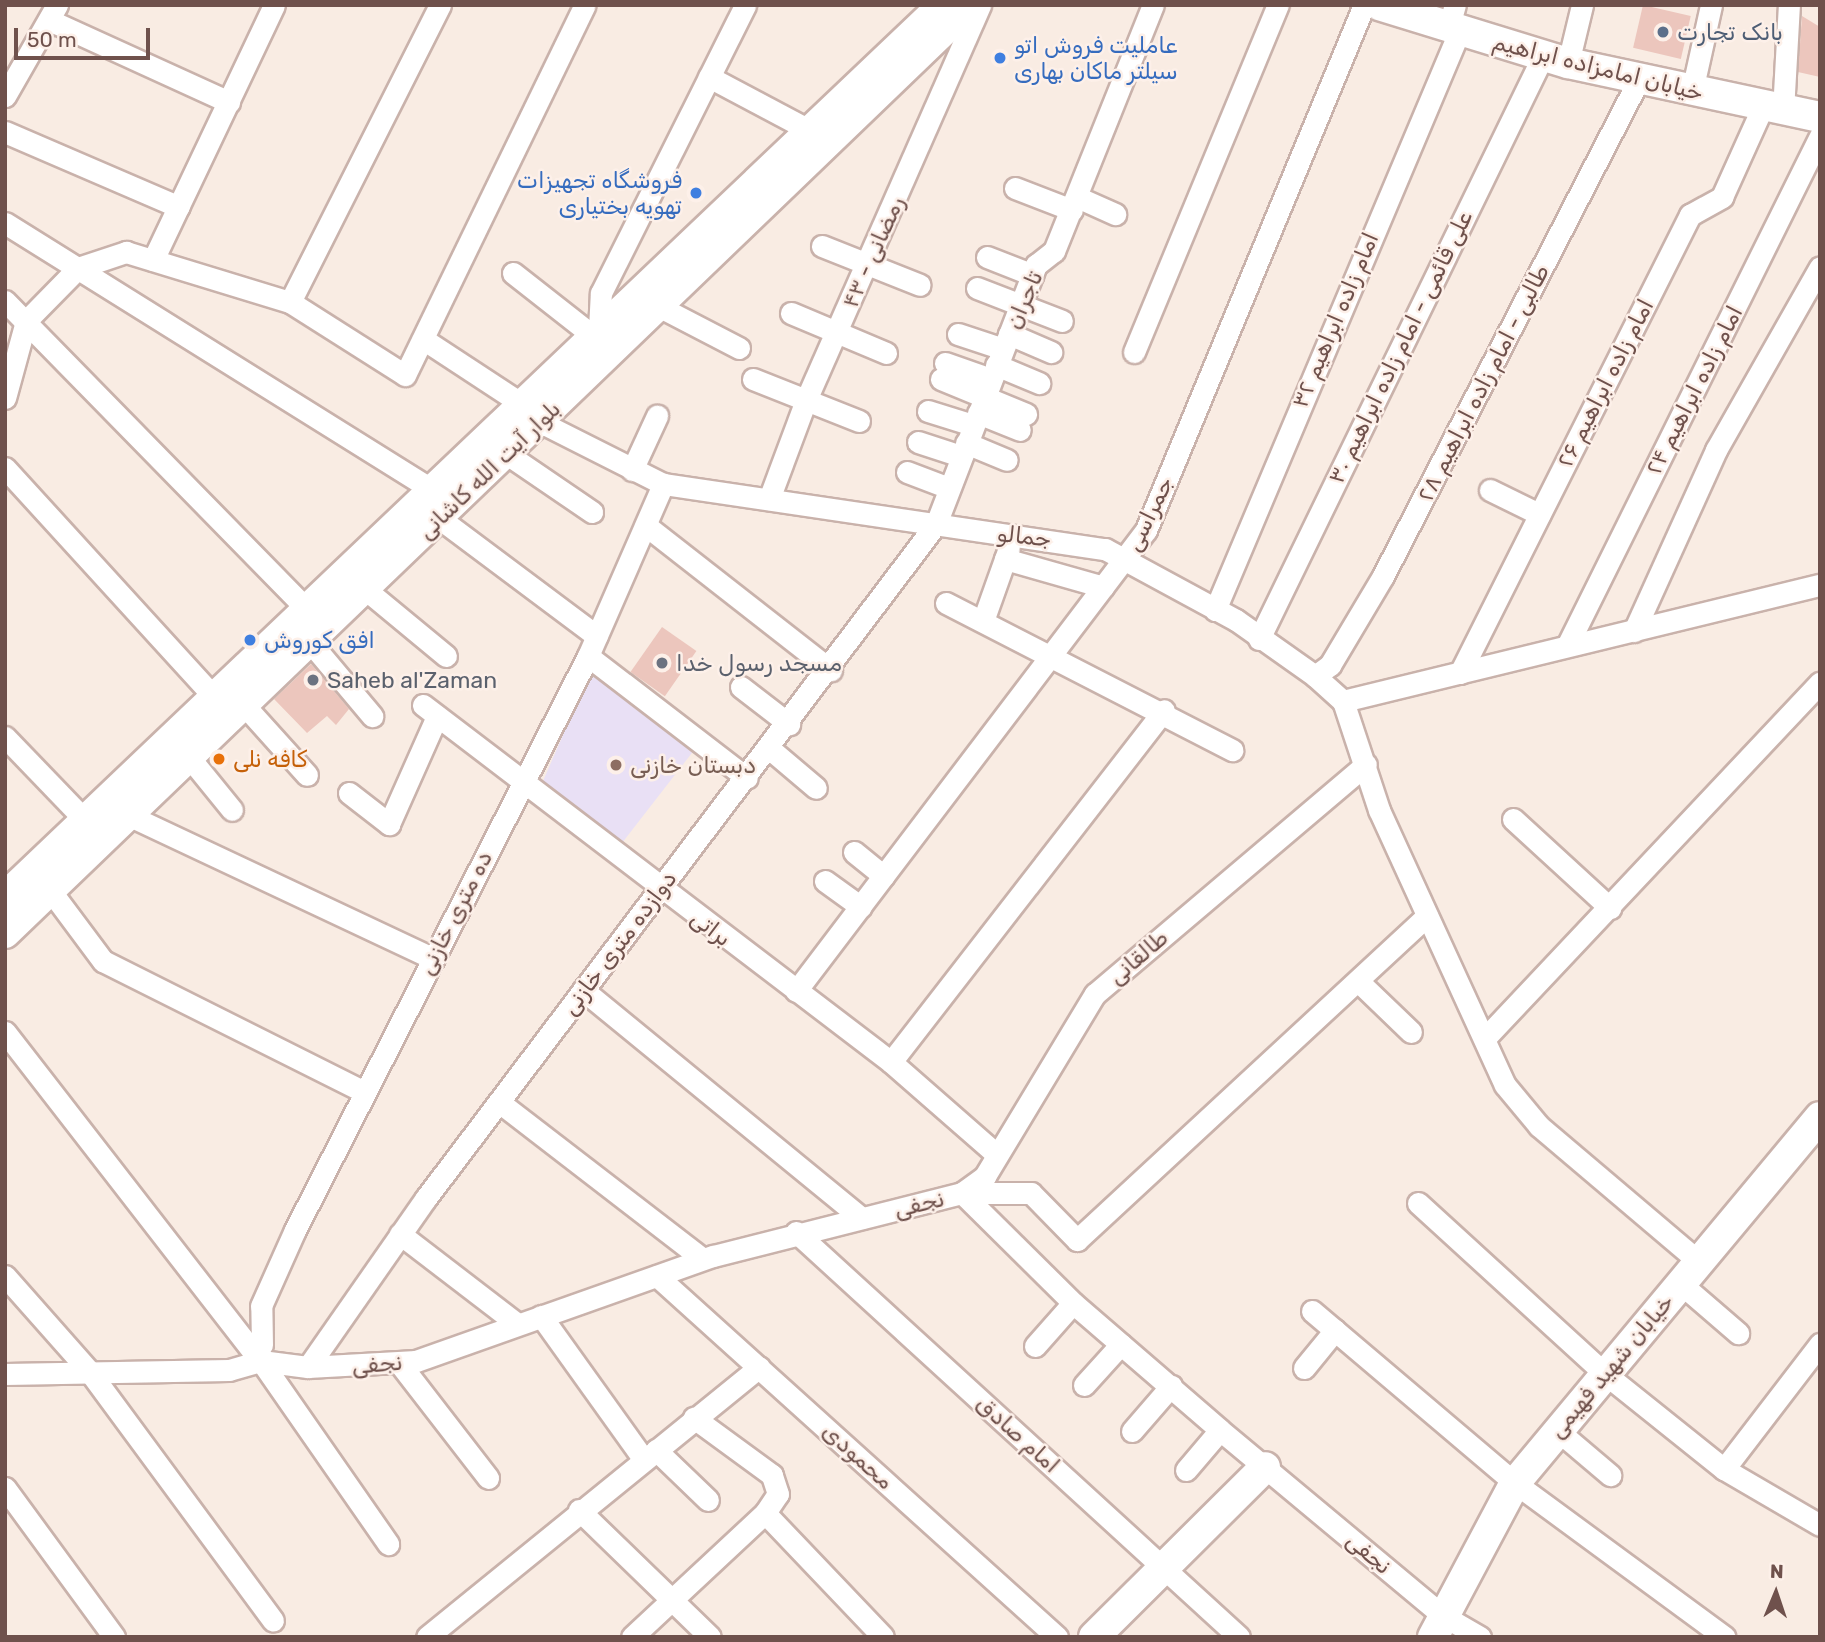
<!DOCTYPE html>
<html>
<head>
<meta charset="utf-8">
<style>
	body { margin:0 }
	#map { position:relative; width:1825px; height:1642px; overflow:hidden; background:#f9ece3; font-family:Rubik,"Noto Sans Arabic",sans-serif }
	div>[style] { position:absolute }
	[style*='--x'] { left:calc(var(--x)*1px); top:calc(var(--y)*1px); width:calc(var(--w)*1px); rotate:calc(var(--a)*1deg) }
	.education>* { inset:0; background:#e9e0f5 }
	.building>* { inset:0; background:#ecc6bd; transform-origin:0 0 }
	.roads { filter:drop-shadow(2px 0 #c9b2ab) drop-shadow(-2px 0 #c9b2ab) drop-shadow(0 2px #c9b2ab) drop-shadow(0 -2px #c9b2ab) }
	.street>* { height:21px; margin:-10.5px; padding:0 10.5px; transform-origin:10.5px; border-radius:10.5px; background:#fff }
	.secondary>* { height:30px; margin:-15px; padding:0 15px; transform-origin:15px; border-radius:15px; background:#fff }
	.dots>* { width:19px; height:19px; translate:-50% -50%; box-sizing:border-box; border:4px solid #fdf0e9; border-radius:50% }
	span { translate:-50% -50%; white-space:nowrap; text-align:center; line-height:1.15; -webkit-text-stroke:5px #fdf0e9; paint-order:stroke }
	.service-label { font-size:23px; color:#4e5e75 }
	.left { translate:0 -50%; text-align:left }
	.shop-label { font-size:23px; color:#366cbe }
	.right { translate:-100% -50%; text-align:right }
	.street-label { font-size:23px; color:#6f514c }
	.worship-label { font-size:23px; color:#5b616d }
	.food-label { font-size:23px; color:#c56008 }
	.education-label { font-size:23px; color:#785e54 }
	.frame { position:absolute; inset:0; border:7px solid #6f514c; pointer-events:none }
	.north { position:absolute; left:1741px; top:1558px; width:70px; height:70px; -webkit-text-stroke:5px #fdf0e9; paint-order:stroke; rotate:2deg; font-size:19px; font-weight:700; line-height:28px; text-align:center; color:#6f514c }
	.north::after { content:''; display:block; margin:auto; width:24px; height:32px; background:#6f514c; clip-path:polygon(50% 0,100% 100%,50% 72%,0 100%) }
	.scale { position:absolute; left:14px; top:28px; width:136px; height:32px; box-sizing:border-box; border:4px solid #6f514c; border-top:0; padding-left:9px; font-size:21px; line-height:24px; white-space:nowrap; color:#6f514c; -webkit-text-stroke:5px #fdf0e9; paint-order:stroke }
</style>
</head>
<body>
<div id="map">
	<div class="education">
		<i style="clip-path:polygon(599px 675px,695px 749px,622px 843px,543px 781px,587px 680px)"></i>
	</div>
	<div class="building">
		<i style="left:1643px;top:5px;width:49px;height:44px;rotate:13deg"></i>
		<i style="clip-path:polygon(1802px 16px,1820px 27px,1820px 77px,1798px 72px)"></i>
		<i style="left:662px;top:627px;width:42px;height:55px;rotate:35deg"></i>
		<i style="clip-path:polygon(311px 664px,349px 709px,336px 725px,327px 716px,307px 733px,274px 699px)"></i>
	</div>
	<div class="roads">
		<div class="street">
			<i style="--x:49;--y:20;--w:198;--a:24.5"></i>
			<i style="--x:1448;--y:29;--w:25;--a:-74"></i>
			<i style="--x:1568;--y:63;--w:60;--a:-76.4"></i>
			<i style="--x:709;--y:77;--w:115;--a:27.9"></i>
			<i style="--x:1692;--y:91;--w:88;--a:-77.5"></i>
			<i style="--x:5;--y:96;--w:105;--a:-60.3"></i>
			<i style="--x:1783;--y:111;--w:106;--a:-86.8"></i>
			<i style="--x:5;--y:132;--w:189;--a:23.3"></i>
			<i style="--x:1015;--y:188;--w:61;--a:21.1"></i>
			<i style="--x:1077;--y:197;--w:42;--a:24.1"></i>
			<i style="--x:5;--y:223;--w:502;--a:31.98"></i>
			<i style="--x:822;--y:246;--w:105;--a:21.7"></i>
			<i style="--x:987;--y:257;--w:49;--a:21.4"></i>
			<i style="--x:153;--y:260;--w:282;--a:-64.6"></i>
			<i style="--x:513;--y:273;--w:100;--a:38.1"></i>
			<i style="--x:977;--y:288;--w:91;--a:21.2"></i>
			<i style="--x:5;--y:301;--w:429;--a:45.6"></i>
			<i style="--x:290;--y:302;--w:333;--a:-63.2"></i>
			<i style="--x:660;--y:307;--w:89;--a:27.4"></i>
			<i style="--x:791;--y:313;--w:103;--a:22.8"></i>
			<i style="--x:599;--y:329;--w:36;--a:-87"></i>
			<i style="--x:601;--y:293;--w:322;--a:-63.4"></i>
			<i style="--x:958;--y:334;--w:47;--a:18.4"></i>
			<i style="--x:1009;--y:334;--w:46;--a:23.2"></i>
			<i style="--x:423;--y:339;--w:118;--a:33.3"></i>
			<i style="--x:1134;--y:352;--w:376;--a:-67.5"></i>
			<i style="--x:945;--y:363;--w:49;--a:19.2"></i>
			<i style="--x:996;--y:365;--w:47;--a:22.7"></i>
			<i style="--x:753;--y:379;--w:114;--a:21.6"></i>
			<i style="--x:941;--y:379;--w:92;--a:22.4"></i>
			<i style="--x:5;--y:398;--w:80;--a:-74.7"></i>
			<i style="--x:26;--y:321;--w:74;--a:-45.5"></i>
			<i style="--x:78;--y:268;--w:51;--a:-18.4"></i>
			<i style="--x:126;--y:252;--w:171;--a:17"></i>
			<i style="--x:290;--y:302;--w:136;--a:32.4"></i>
			<i style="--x:405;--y:375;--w:411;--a:-64.1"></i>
			<i style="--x:928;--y:411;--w:47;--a:17.3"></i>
			<i style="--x:978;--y:413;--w:45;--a:22"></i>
			<i style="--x:540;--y:422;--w:138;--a:26.8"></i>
			<i style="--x:663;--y:484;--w:447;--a:8.4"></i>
			<i style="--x:1105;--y:549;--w:149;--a:28.5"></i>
			<i style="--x:1236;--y:620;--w:97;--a:35.3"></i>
			<i style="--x:1315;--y:676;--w:38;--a:42"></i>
			<i style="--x:1343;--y:701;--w:115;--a:71.7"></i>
			<i style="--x:1379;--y:810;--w:302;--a:65.4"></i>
			<i style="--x:1505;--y:1085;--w:53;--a:50.3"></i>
			<i style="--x:1539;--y:1126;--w:209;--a:40.3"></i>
			<i style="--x:918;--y:442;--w:45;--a:18"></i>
			<i style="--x:966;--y:443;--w:44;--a:22.5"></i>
			<i style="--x:507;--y:454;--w:103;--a:34.3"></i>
			<i style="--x:5;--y:468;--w:307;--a:47.6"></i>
			<i style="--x:632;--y:470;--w:60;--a:-65.2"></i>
			<i style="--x:907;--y:472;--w:45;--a:20.9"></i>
			<i style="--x:1490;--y:490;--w:55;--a:26.1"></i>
			<i style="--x:769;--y:499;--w:106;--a:-69.5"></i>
			<i style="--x:806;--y:400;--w:432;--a:-66.2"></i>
			<i style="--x:439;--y:518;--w:197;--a:36.8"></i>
			<i style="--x:649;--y:528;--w:231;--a:38"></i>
			<i style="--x:1005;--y:559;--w:102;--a:15.9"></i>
			<i style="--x:365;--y:589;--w:105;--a:39.6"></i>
			<i style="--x:946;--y:603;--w:322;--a:27.2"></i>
			<i style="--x:1215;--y:610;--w:627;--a:-67.11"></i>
			<i style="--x:983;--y:621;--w:77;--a:-70.4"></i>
			<i style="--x:1634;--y:631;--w:199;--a:-65.6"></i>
			<i style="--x:1716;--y:450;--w:210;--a:-60.4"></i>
			<i style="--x:1259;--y:639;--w:648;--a:-64.03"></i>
			<i style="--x:310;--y:642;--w:97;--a:50"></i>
			<i style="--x:1568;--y:644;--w:567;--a:-63.62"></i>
			<i style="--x:588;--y:656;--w:200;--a:37.5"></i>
			<i style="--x:1460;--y:673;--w:513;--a:-63.33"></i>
			<i style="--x:1690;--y:215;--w:37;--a:-29"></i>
			<i style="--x:1722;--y:197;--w:100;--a:-65.7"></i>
			<i style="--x:1315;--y:676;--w:19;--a:-36"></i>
			<i style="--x:1330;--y:665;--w:104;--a:-59.2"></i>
			<i style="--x:1383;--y:576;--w:557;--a:-62.74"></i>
			<i style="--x:741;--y:687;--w:61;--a:37.6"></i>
			<i style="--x:1343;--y:701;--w:491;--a:-13.7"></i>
			<i style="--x:244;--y:705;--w:94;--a:48"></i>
			<i style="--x:423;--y:705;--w:589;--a:37.34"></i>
			<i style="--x:891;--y:1062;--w:140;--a:41.2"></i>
			<i style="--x:5;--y:737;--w:114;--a:46.1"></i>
			<i style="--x:770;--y:749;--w:60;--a:40.3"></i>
			<i style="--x:189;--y:757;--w:68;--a:50.9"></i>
			<i style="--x:349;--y:793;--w:51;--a:37.8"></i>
			<i style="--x:389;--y:824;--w:118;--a:-66"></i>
			<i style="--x:128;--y:815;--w:336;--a:25.2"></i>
			<i style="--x:1513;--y:819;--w:132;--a:42.5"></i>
			<i style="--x:854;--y:852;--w:38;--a:39"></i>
			<i style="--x:825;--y:881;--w:44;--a:35.8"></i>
			<i style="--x:50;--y:890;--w:89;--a:53.3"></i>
			<i style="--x:103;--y:961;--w:291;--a:26.6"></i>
			<i style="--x:1359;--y:982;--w:72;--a:43.9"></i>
			<i style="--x:583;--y:990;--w:360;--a:39.3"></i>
			<i style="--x:796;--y:991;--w:579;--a:-52.79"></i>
			<i style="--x:1146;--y:530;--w:568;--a:-67.45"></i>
			<i style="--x:5;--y:1032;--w:405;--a:52.2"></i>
			<i style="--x:1486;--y:1037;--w:487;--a:-46.7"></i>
			<i style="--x:891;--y:1062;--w:445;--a:-52.2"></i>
			<i style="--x:499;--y:1102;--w:257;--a:37.6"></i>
			<i style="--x:962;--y:1193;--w:69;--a:0"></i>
			<i style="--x:1031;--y:1193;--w:66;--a:45.6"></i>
			<i style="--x:1077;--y:1240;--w:477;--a:-42.8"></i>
			<i style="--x:962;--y:1193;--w:29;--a:-36"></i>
			<i style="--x:985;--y:1176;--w:213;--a:-58.9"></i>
			<i style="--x:1095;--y:994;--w:355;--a:-40.3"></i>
			<i style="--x:1418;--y:1203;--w:252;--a:42.4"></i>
			<i style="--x:1604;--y:1373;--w:154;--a:38.7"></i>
			<i style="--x:1724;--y:1469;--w:111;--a:30.3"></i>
			<i style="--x:796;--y:1232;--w:600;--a:42.43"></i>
			<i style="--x:400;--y:1234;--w:146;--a:37.5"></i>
			<i style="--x:5;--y:1276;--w:127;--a:48.5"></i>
			<i style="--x:89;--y:1371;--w:310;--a:53.6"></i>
			<i style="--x:657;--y:1276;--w:539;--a:42.07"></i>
			<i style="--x:1680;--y:1283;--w:77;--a:40.8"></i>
			<i style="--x:1312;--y:1311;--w:266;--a:40.3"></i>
			<i style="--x:1515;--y:1483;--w:260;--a:36.3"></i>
			<i style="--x:541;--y:1316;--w:177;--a:54.4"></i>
			<i style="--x:262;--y:1345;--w:39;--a:-91"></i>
			<i style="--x:261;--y:1306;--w:83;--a:-65.9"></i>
			<i style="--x:295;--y:1230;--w:644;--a:-62.96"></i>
			<i style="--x:588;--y:656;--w:188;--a:-66.4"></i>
			<i style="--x:1035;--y:1346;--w:57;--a:-48.5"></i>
			<i style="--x:261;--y:1361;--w:47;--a:7.3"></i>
			<i style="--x:308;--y:1367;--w:108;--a:-3.2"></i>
			<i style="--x:416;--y:1361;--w:315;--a:-19.5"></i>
			<i style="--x:713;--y:1256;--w:257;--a:-14.2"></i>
			<i style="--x:962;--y:1193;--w:156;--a:44.7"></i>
			<i style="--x:1073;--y:1303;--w:194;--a:40.8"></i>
			<i style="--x:1220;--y:1430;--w:289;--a:39.8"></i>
			<i style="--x:1442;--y:1615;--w:44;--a:30.1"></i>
			<i style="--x:261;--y:1361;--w:223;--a:55.2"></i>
			<i style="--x:400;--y:1364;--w:144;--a:52.3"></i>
			<i style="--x:308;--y:1367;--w:206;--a:-55.1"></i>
			<i style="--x:426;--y:1198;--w:845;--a:-52.89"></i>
			<i style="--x:936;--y:524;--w:278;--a:-68.9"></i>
			<i style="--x:1036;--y:265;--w:23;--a:-38"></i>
			<i style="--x:1054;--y:251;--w:265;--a:-68.1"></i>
			<i style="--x:1304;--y:1368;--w:49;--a:-50.8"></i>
			<i style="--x:5;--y:1374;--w:224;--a:-1"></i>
			<i style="--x:229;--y:1370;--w:32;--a:-16"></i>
			<i style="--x:1084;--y:1385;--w:55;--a:-47.9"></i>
			<i style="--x:1557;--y:1430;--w:70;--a:40.3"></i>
			<i style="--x:1132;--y:1431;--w:60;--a:-49.1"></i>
			<i style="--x:656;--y:1450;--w:72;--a:43.9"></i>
			<i style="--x:1724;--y:1469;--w:158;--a:-52.5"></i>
			<i style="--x:1186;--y:1470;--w:52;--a:-49.6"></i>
			<i style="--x:5;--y:1488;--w:185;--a:53.8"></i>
			<i style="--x:579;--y:1510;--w:182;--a:44.1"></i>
			<i style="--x:765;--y:1513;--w:171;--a:46.4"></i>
			<i style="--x:427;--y:1637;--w:428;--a:-39.1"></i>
			<i style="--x:632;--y:1637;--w:182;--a:-43"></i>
			<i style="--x:765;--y:1513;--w:23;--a:-56"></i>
			<i style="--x:778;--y:1494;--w:20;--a:-108"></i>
			<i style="--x:772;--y:1475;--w:97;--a:-143.8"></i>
		</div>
		<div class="secondary">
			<i style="--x:1379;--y:5;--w:198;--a:17.1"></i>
			<i style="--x:1568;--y:63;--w:258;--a:12.1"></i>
			<i style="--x:5;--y:897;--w:1294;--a:-43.56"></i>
			<i style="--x:5;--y:933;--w:1339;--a:-43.88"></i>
			<i style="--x:1094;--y:1637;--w:241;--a:-44.8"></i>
			<i style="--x:1433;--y:1637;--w:174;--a:-62"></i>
			<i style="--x:1515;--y:1483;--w:476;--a:-50.2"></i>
		</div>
	</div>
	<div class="dots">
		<i style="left:1663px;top:32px;background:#5c6f8a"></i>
		<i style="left:1000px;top:58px;background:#3f7fe0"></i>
		<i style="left:696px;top:193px;background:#3f7fe0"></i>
		<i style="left:250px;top:640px;background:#3f7fe0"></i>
		<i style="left:662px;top:663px;background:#6b7280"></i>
		<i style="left:313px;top:680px;background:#6b7280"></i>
		<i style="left:219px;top:759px;background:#e8710a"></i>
		<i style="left:616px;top:765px;background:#8d6e63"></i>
	</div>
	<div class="service-label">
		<span class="left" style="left:1677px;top:32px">بانک تجارت</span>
	</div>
	<div class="shop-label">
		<span class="left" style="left:1014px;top:58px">عاملیت فروش اتو<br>سیلتر ماکان بهاری</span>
		<span class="right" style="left:682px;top:193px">فروشگاه تجهیزات<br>تهویه بختیاری</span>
		<span class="left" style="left:264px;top:640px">افق کوروش</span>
	</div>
	<div class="street-label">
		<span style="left:1598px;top:67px;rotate:14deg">خیابان امامزاده ابراهیم</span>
		<span style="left:873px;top:252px;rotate:-66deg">رمضانی - ۴۳</span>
		<span style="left:1024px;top:300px;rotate:-67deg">تاجران</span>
		<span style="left:1335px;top:320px;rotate:-67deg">امام زاده ابراهیم ۳۲</span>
		<span style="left:1400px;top:347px;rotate:-64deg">علی قائمی - امام زاده ابراهیم ۳۰</span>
		<span style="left:1483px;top:383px;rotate:-63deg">طالبی - امام زاده ابراهیم ۲۸</span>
		<span style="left:1605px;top:383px;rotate:-63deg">امام زاده ابراهیم ۲۶</span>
		<span style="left:1694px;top:390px;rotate:-63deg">امام زاده ابراهیم ۲۴</span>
		<span style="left:489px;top:470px;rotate:-44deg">بلوار آیت الله کاشانی</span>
		<span style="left:1149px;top:514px;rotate:-64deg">جمراسی</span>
		<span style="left:1024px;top:536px;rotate:6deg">جمالو</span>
		<span style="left:455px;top:913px;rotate:-63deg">ده متری خازنی</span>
		<span style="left:711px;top:928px;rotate:37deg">براتی</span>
		<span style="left:619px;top:943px;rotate:-53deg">دوازده متری خازنی</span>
		<span style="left:1138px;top:957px;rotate:-41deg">طالقانی</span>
		<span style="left:919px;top:1204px;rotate:-14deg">نجفی</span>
		<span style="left:377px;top:1364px;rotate:-5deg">نجفی</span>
		<span style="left:1611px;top:1366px;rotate:-50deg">خیابان شهید فهیمی</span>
		<span style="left:1018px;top:1434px;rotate:42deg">امام صادق</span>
		<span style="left:858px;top:1456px;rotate:42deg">محمودی</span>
		<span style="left:1369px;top:1553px;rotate:40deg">نجفی</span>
	</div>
	<div class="worship-label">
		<span class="left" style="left:676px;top:663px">مسجد رسول خدا</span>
		<span class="left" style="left:327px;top:680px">Saheb al'Zaman</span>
	</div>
	<div class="food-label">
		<span class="left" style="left:233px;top:759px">کافه نلی</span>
	</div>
	<div class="education-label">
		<span class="left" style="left:630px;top:765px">دبستان خازنی</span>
	</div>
	<div class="frame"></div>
	<div class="north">N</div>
	<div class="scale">50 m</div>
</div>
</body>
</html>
